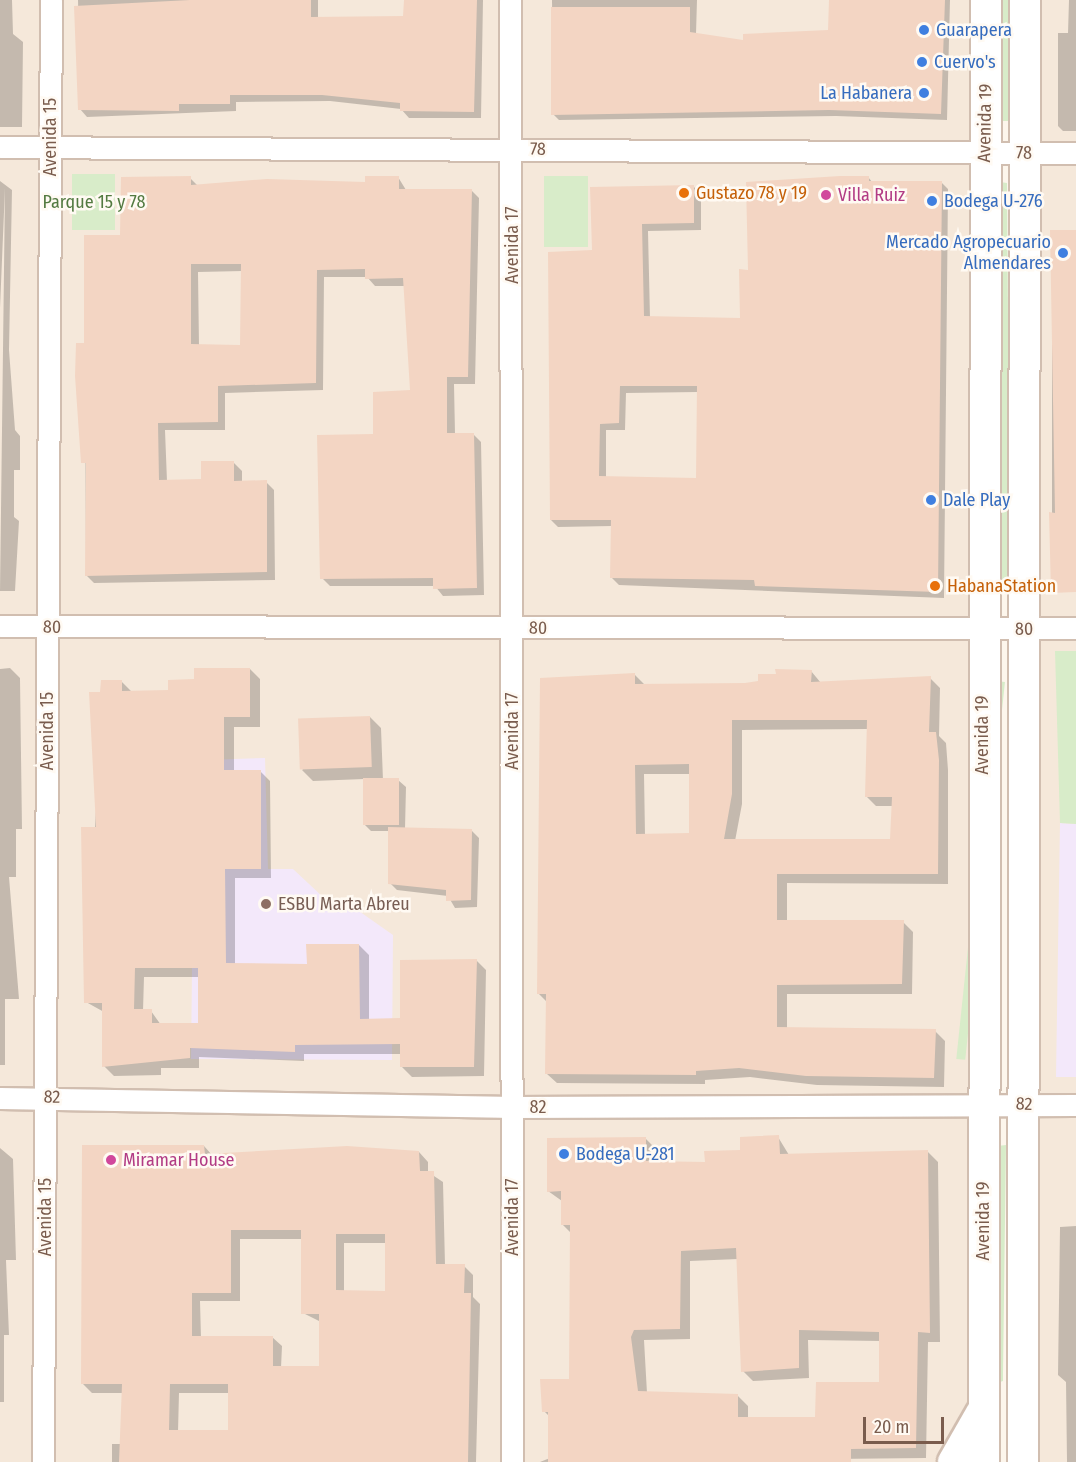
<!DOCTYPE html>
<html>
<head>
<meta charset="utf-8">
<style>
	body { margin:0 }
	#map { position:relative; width:1076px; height:1462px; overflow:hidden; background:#fdf6ec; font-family:"Fira Sans Condensed",sans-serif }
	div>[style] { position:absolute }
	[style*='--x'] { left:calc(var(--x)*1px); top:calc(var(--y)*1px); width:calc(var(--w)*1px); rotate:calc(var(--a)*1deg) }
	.residential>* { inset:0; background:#f5e8da; transform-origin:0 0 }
	.education>* { inset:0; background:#f3e8fa }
	.green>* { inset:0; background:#d8ecc9; transform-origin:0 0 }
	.shadow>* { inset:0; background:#0003; transform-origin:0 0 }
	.building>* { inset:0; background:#f3d5c3; transform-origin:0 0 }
	.roads { filter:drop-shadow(2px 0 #d1beb0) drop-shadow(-2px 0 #d1beb0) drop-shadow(0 2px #d1beb0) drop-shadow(0 -2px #d1beb0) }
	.street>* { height:21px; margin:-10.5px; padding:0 10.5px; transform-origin:10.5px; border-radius:10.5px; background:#fff }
	.secondary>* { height:30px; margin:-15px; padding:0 15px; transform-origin:15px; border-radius:15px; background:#fff }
	.dots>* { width:16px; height:16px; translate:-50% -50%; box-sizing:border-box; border:3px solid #fffaf3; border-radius:50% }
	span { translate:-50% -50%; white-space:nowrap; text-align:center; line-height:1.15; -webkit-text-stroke:5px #fffaf3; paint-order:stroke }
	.shop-label { font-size:18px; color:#366cbe }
	.left { translate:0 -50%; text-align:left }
	.right { translate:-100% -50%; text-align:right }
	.street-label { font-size:18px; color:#7a5c4d }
	.food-label { font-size:18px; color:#c56008 }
	.hotel-label { font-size:18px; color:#b23c85 }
	.park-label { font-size:18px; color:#537a41 }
	.education-label { font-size:18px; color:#785e54 }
	.scale { position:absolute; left:863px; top:1417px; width:81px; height:27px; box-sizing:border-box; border:3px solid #7a5c4d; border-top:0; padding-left:8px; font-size:18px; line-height:21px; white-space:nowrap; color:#7a5c4d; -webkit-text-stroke:4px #fffaf3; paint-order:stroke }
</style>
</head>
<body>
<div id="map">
	<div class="residential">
		<i style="clip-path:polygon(0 0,986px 0,984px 1408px,953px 1462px,0 1462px)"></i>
		<i style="left:1025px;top:0;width:51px;height:1462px"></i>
	</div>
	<div class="education">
		<i style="clip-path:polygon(265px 758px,268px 869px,293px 869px,324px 898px,356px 909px,393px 935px,392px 1060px,191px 1059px,193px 882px,206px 760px)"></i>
		<i style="clip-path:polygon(1060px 823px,1076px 824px,1076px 1077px,1056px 1077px)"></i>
	</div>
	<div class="green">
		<i style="left:999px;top:0;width:9px;height:121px"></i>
		<i style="left:72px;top:174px;width:43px;height:56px"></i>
		<i style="left:544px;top:176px;width:44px;height:71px"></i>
		<i style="clip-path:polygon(1000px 182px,1007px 183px,1010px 586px,1000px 587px)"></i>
		<i style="clip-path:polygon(1055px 651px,1076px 651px,1076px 824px,1060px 823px)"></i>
		<i style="left:996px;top:681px;width:9px;height:380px;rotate:6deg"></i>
		<i style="clip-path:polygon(1006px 1145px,1003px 1374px,1003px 1381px,997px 1383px,997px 1146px)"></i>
	</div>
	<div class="shadow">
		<i style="clip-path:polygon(0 0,12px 0,13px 34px,23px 42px,22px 127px,0 127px)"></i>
		<i style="clip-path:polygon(78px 0,318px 0,318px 18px,404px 17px,405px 0,483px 0,481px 118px,409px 118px,401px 109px,330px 101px,236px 102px,236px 111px,87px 117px,80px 109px)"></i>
		<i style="clip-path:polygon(552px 0,697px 0,696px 34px,744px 41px,830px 32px,830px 0,950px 0,947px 120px,836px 116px,559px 120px,553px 114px)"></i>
		<i style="clip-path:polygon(1069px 0,1076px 0,1076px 131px,1063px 131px,1058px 126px,1058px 33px,1068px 33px)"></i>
		<i style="clip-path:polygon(evenodd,398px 177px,406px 190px,471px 190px,479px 198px,475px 384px,454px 384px,455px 434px,473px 434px,481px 442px,484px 595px,443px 596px,435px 586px,330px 586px,322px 578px,374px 435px,411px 392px,405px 286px,375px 286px,367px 277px,324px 277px,323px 390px,225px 393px,225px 430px,165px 430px,167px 481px,202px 481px,234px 463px,242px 471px,242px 482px,266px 482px,274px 490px,275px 580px,94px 583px,86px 575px,85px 345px,122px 237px,190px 178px,198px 186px,367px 184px,398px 177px,243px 271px,242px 346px,199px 346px,198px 272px,243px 271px)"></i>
		<i style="clip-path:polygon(evenodd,868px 177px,873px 183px,941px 182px,948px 189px,944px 598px,619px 585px,612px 578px,612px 526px,558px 527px,551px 520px,593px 251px,694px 187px,701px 194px,701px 230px,648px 231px,650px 318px,742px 320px,750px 271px,868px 177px,698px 392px,697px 479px,606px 478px,606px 430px,625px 430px,626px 393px,698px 392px)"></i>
		<i style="clip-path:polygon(0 181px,12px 190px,9px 350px,15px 430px,20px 436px,20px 470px,14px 470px,14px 517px,19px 521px,15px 591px,0 591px,5px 188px,0 308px)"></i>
		<i style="left:1052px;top:232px;width:24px;height:360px"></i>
		<i style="clip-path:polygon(10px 668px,20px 678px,22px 829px,16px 829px,16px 877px,9px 877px,19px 999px,5px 999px,5px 1065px,0 1065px,0 669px)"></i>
		<i style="clip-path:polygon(evenodd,250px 669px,260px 679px,260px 727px,234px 727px,234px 771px,260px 771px,270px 781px,271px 878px,235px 878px,235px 965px,308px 965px,359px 945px,369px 955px,369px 1020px,402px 1020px,476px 960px,486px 970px,484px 1076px,412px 1077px,402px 1067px,402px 1054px,304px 1054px,304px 1061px,199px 1057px,199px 1068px,161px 1068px,161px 1075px,114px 1076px,104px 1066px,104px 1012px,86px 1002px,102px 694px,121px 681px,132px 692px,170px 691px,250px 669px,144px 977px,200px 977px,200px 1024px,161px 1025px,151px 1011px,143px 1011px,144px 977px)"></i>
		<i style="clip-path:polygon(evenodd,811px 671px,821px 683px,930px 678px,940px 688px,939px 736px,946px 743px,948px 770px,948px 884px,787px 883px,787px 921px,903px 922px,913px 932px,912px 994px,787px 994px,787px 1029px,935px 1031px,945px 1041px,944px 1087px,817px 1085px,750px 1077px,705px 1080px,705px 1084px,557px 1083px,547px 1074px,548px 1003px,538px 993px,635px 675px,645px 685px,745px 685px,811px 671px,868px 729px,866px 796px,876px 806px,893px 806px,892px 840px,735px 841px,742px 804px,742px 730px,868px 729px,811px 671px,644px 774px,691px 774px,691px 834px,645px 835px,644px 774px)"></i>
		<i style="clip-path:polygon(370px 717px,381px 728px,383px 780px,398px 780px,406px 787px,405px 829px,472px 831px,479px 838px,477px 907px,455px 908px,448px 896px,397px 890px,390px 883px,389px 831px,371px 831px,364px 824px,364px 779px,313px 781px,302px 770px)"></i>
		<i style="clip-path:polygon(evenodd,778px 1137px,789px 1155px,927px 1151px,938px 1162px,940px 1342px,928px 1342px,926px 1458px,540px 1462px,550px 1458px,550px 1417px,544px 1411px,571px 1380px,572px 1234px,562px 1224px,562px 1201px,548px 1191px,645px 1138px,656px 1149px,656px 1163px,706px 1163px,778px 1137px,738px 1259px,743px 1371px,753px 1381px,809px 1378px,808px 1340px,881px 1341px,880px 1384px,816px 1419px,748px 1419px,748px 1406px,737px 1395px,647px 1393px,644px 1340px,690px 1339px,690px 1261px,738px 1259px)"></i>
		<i style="clip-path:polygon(evenodd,204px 1146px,212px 1155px,419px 1152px,428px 1162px,428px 1172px,443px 1182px,445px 1265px,464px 1266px,473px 1275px,473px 1297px,480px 1304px,476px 1462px,112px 1462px,112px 1444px,122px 1444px,123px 1393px,92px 1393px,83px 1384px,204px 1146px,240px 1239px,302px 1239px,303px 1313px,321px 1322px,320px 1367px,281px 1368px,282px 1346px,272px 1337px,201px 1338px,200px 1301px,240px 1301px,240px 1239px,204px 1146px,344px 1243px,387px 1243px,386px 1293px,344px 1292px,344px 1243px,204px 1146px,179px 1393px,230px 1393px,229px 1432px,178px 1432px,179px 1393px)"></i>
		<i style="clip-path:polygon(0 1148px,13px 1159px,16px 1260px,6px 1260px,9px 1335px,4px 1335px,4px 1402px,0 1402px)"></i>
		<i style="clip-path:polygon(1076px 1169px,1076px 1462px,1067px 1462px,1066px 1382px,1058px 1375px,1060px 1227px,1076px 1226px)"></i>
	</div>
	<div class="building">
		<i style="clip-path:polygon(190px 0,311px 0,311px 17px,403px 16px,404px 0,477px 0,474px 112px,400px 111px,400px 103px,322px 95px,230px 95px,230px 104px,179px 104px,179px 111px,78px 110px,74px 6px)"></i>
		<i style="clip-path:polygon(829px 0,945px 0,941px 114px,829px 110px,551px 115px,551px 7px,690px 7px,690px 32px,743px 40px,743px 34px,828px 30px)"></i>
		<i style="clip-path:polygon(evenodd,191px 176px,191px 185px,267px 179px,365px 182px,365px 176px,399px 176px,399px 189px,472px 189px,468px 377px,447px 377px,447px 433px,474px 433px,477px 588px,433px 589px,433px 578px,320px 579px,317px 435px,373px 434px,373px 392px,410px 390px,403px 278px,365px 279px,365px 269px,317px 270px,316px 383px,218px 386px,218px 422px,158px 423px,159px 480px,201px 479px,201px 461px,234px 461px,234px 481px,267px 480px,267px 572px,85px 576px,86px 463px,81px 463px,75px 376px,76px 343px,84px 343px,84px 235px,120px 235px,121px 177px,191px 176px,191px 264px,241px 264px,240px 345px,191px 344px,191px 264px)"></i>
		<i style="clip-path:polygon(evenodd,840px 176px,869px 176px,869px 181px,942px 181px,938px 592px,755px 586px,754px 580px,610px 578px,611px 520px,550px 520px,548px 252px,592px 250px,590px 187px,694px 185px,694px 223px,642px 224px,644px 316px,740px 318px,739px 269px,748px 270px,746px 182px,840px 176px,620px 386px,697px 386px,696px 478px,599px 476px,600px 424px,619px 423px,620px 386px)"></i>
		<i style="clip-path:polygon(1050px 230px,1076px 230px,1076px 592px,1051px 593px,1049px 512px,1055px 513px)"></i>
		<i style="clip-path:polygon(evenodd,194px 668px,250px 668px,250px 717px,224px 717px,224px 770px,261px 770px,261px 869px,225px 869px,226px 963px,307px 964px,306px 944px,359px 944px,360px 1019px,400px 1018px,400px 960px,477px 959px,474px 1067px,400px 1067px,400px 1044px,295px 1045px,295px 1052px,190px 1048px,190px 1058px,102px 1067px,102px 1003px,84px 1003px,81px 827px,96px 827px,89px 692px,100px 692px,101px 680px,122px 680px,122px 691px,168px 690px,168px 680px,194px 679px,194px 668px,135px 968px,198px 968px,198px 1023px,152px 1023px,152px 1009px,134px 1009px,135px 968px)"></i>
		<i style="clip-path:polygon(evenodd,775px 669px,812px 670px,811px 682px,931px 676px,929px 732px,936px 732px,939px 760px,938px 874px,777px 874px,777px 920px,904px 920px,902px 984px,777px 985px,777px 1027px,936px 1029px,934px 1078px,806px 1076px,739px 1068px,696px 1071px,696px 1075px,545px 1074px,546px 994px,537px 994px,540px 678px,635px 673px,635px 684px,745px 683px,758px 681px,758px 674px,776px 674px,775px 669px,732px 720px,867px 720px,865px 797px,892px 797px,890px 839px,724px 839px,732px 794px,732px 720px,775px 669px,689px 764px,689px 833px,636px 834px,635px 765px,689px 764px)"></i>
		<i style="left:370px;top:716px;width:51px;height:72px;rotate:88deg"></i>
		<i style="left:363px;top:778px;width:36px;height:47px"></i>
		<i style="clip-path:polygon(388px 827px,472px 829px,471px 900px,446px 901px,446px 890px,388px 884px)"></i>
		<i style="clip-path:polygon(evenodd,779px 1135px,780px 1154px,928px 1150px,930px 1333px,918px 1332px,916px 1448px,851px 1449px,851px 1462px,548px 1462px,548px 1412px,542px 1412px,540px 1379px,569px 1379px,570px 1225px,561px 1225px,561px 1191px,547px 1192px,547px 1138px,646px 1137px,646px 1161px,705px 1162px,704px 1151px,740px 1150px,740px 1137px,779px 1135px,736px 1248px,741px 1372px,799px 1368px,799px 1330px,879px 1332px,879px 1382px,816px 1382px,815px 1417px,738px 1417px,738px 1394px,638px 1391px,631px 1337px,634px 1330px,680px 1329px,681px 1251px,736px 1248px)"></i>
		<i style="clip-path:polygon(evenodd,82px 1145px,204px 1145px,205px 1154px,347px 1146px,419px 1151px,420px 1171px,434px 1171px,436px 1264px,465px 1264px,464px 1293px,471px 1293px,468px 1462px,119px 1462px,122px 1384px,81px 1384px,82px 1145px,231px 1230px,301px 1230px,301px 1314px,319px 1314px,319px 1366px,273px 1366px,273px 1336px,192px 1336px,192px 1293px,231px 1293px,231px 1230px,82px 1145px,336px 1234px,385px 1234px,385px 1291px,336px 1290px,336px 1234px,82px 1145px,170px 1384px,228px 1384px,228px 1430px,169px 1430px,170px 1384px)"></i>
	</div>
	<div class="roads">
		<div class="street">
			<i style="--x:510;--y:0;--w:1462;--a:89.92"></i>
			<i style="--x:0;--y:147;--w:1076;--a:0.32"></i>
			<i style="--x:0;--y:626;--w:1076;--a:0.11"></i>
			<i style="--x:0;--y:1098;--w:512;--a:1.01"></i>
			<i style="--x:512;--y:1107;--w:564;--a:-0.2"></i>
			<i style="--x:43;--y:1462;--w:1462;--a:-89.69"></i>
		</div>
		<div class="secondary">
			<i style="--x:953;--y:1462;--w:56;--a:-60.3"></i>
			<i style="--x:984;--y:1462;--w:1462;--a:-89.92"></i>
			<i style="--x:1023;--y:1462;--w:1462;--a:-89.92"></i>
		</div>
	</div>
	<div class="dots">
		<i style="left:924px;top:30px;background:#3f7fe0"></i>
		<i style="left:922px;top:62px;background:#3f7fe0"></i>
		<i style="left:924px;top:93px;background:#3f7fe0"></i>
		<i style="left:684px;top:193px;background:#e8710a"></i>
		<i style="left:826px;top:195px;background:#d1479c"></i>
		<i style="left:932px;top:201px;background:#3f7fe0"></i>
		<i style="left:1063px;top:253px;background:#3f7fe0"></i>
		<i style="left:931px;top:500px;background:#3f7fe0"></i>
		<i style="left:935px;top:586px;background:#e8710a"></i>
		<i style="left:266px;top:904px;background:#8d6e63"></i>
		<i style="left:564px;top:1154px;background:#3f7fe0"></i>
		<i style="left:111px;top:1160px;background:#d1479c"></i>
	</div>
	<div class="shop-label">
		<span class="left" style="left:936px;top:30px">Guarapera</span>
		<span class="left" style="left:934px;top:62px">Cuervo's</span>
		<span class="right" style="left:912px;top:93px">La Habanera</span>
		<span class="left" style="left:944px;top:201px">Bodega U-276</span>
		<span class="right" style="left:1051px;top:253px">Mercado Agropecuario<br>Almendares</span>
		<span class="left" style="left:943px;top:500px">Dale Play</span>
		<span class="left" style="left:576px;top:1154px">Bodega U-281</span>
	</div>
	<div class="street-label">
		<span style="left:985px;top:123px;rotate:-89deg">Avenida 19</span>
		<span style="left:50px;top:137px;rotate:-90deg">Avenida 15</span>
		<span style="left:538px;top:149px;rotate:1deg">78</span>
		<span style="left:1024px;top:153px">78</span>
		<span style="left:512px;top:245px;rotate:-90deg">Avenida 17</span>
		<span style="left:52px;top:627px;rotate:1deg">80</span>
		<span style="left:538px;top:628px;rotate:1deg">80</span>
		<span style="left:1024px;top:629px;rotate:-1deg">80</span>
		<span style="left:47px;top:731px;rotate:-90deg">Avenida 15</span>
		<span style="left:512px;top:731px;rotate:-90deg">Avenida 17</span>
		<span style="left:982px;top:735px;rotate:-90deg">Avenida 19</span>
		<span style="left:52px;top:1097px;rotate:1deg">82</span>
		<span style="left:1024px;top:1104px;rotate:2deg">82</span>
		<span style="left:538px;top:1107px">82</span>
		<span style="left:45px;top:1217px;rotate:-90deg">Avenida 15</span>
		<span style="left:512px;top:1217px;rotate:-90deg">Avenida 17</span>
		<span style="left:983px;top:1221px;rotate:-90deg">Avenida 19</span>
	</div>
	<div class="food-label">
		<span class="left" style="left:696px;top:193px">Gustazo 78 y 19</span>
		<span class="left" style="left:947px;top:586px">HabanaStation</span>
	</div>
	<div class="hotel-label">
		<span class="left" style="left:838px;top:195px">Villa Ruiz</span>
		<span class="left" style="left:123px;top:1160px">Miramar House</span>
	</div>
	<div class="park-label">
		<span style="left:94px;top:202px">Parque 15 y 78</span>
	</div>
	<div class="education-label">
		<span class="left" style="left:278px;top:904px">ESBU Marta Abreu</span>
	</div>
	<div class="scale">20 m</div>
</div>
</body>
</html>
